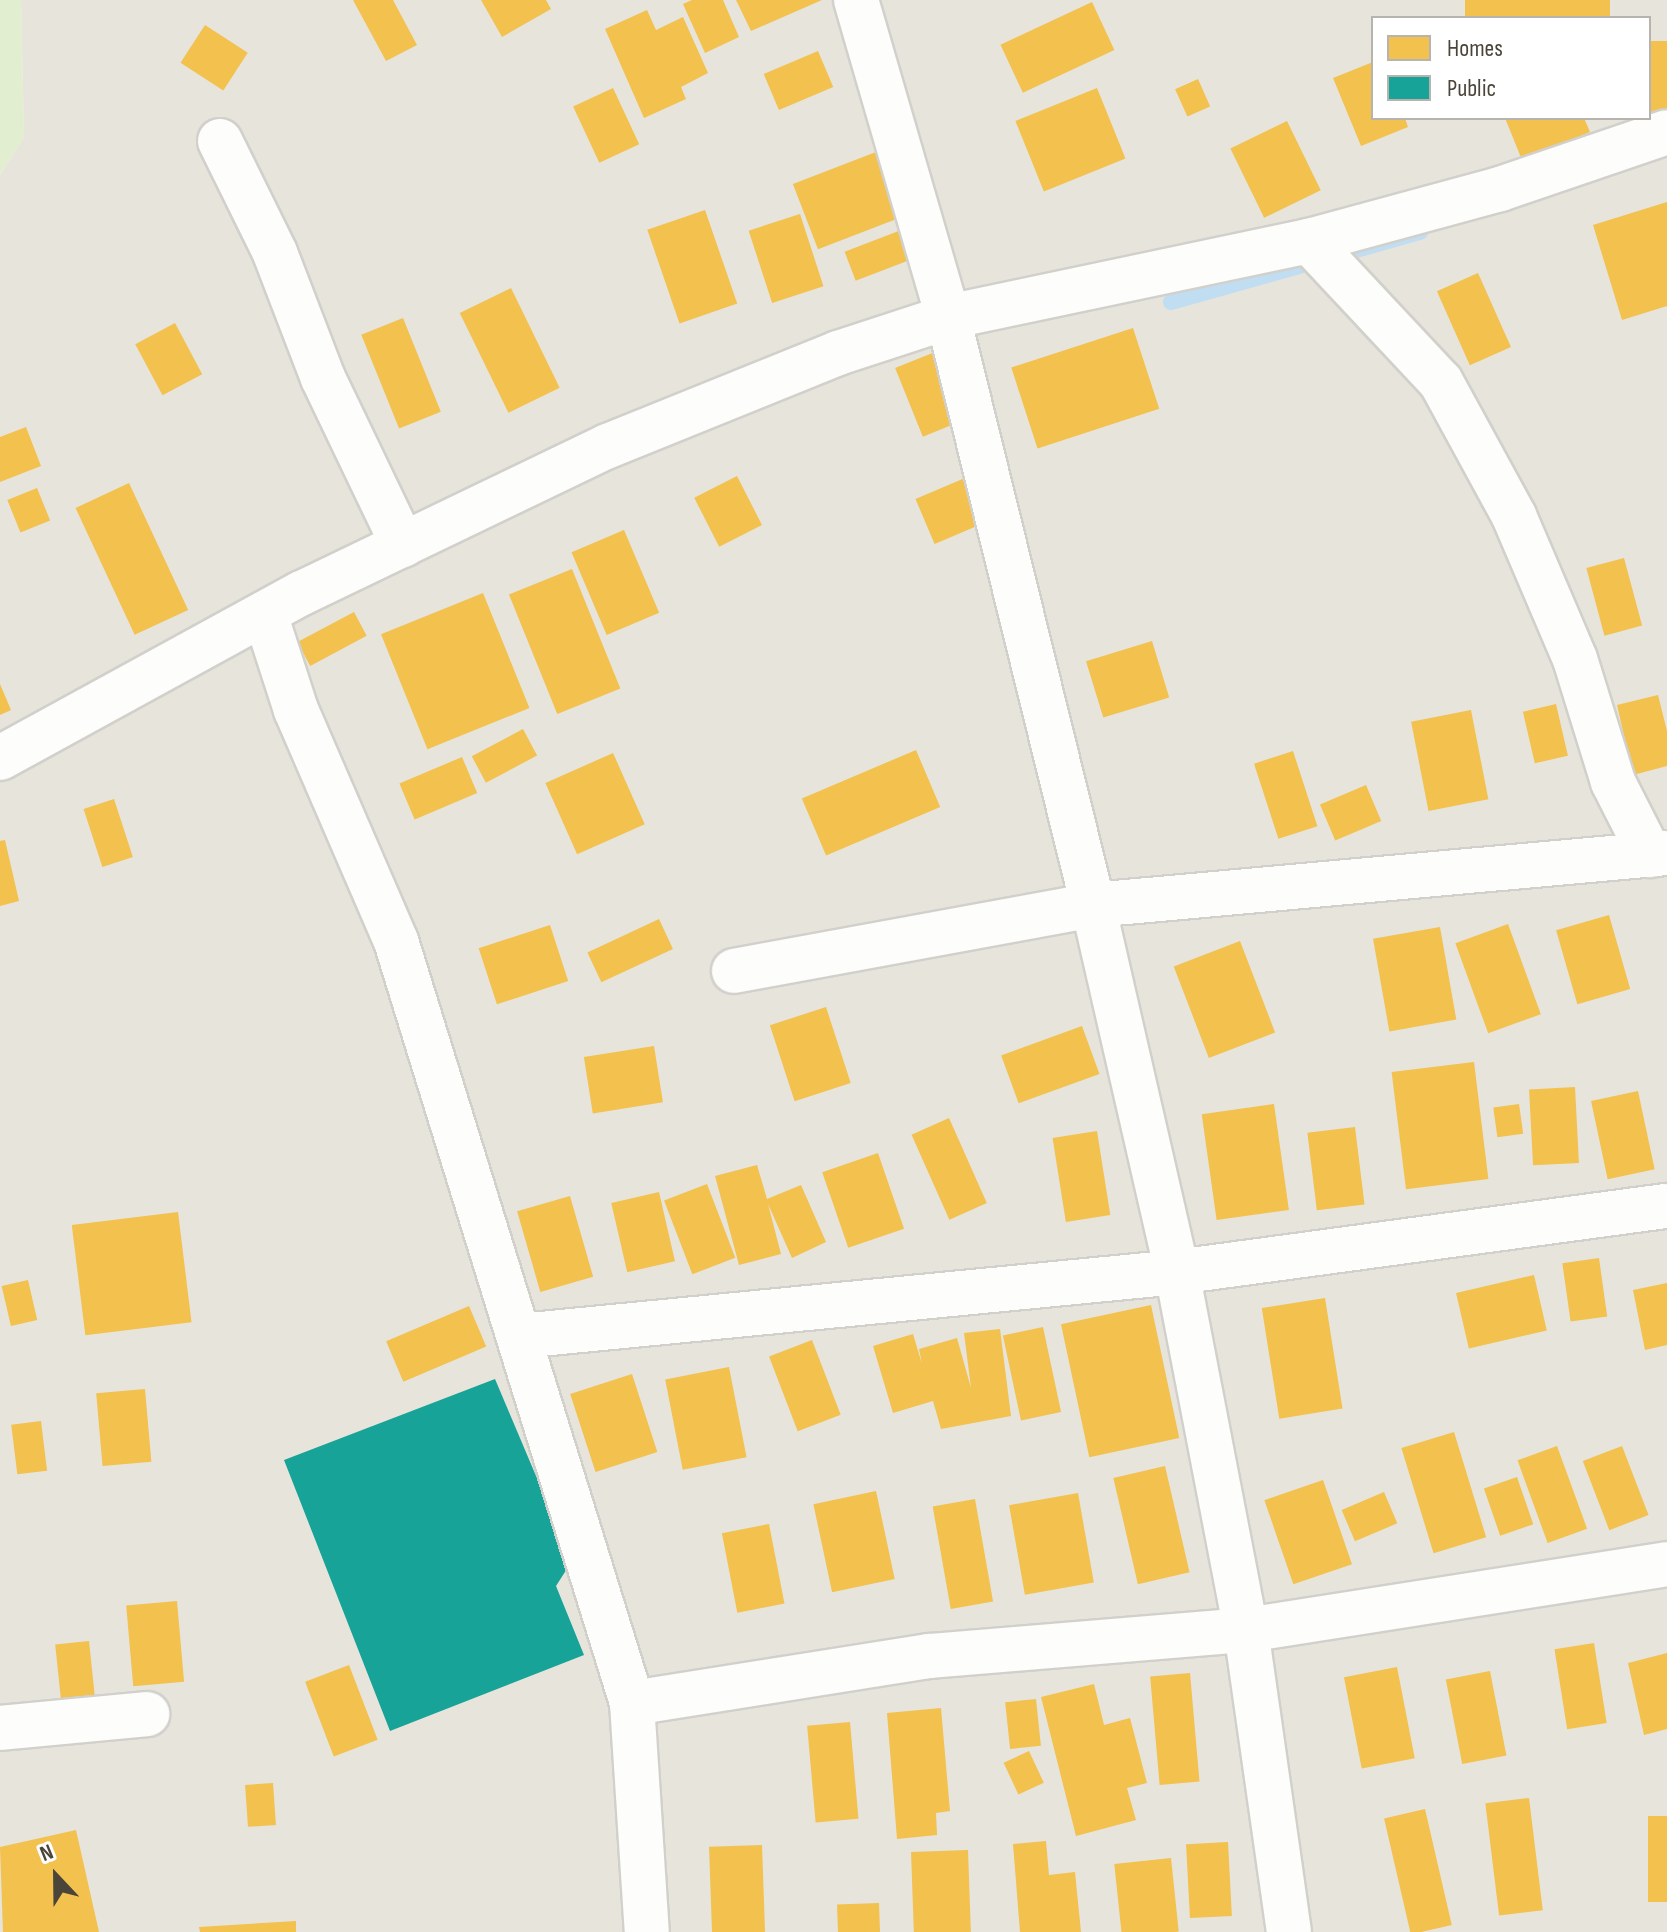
<!DOCTYPE html>
<html>
<head>
<meta charset="utf-8">
<style>
	body { margin:0 }
	#map { position:relative; width:1667px; height:1932px; overflow:hidden; background:#f4f2ee; font-family:"Sofia Sans Condensed",sans-serif }
	div>[style] { position:absolute }
	[style*='--x'] { left:calc(var(--x)*1px); top:calc(var(--y)*1px); width:calc(var(--w)*1px); rotate:calc(var(--a)*1deg) }
	.residential>* { inset:0; background:#e7e4dc }
	.green>* { inset:0; background:#e1eecf }
	.homes>* { inset:0; background:#f2c14e; transform-origin:0 0 }
	.public>* { inset:0; background:#17a398 }
	.stream>* { height:16px; margin:-8px; padding:0 8px; transform-origin:8px; border-radius:8px; background:#c0ddf1 }
	.roads { filter:drop-shadow(2px 0 #d2d0cb) drop-shadow(-2px 0 #d2d0cb) drop-shadow(0 2px #d2d0cb) drop-shadow(0 -2px #d2d0cb) }
	.street>* { height:44px; margin:-22px; padding:0 22px; transform-origin:22px; border-radius:22px; background:#fdfdfc }
	span { translate:-50% -50%; white-space:nowrap; text-align:center; line-height:1.15; -webkit-text-stroke:8px #fff; paint-order:stroke }
	.legend { position:absolute; left:1371px; top:16px; width:280px; height:104px; box-sizing:border-box; background:#fff; border:2px solid #b7b4b0; margin:0; padding:10px 14px; list-style:none; font-size:24px; color:#4b4439 }
	.legend li { display:flex; align-items:center; gap:16px; height:40px }
	.legend b { width:40px; border:2px solid #b7b4b0 }
	.north { position:absolute; left:16px; top:1836px; width:80px; height:80px; -webkit-text-stroke:6px #fff; paint-order:stroke; rotate:338deg; font-size:22px; font-weight:700; line-height:32px; text-align:center; color:#4b4439 }
	.north::after { content:''; display:block; margin:auto; width:28px; height:36px; background:#4b4439; clip-path:polygon(50% 0,100% 100%,50% 72%,0 100%) }
</style>
</head>
<body>
<div id="map">
	<div class="residential">
		<i style="clip-path:polygon(evenodd,21px 0,1667px 0,1667px 1932px,0 1932px,0 175px,24px 137px,21px 0,1373px 18px,1649px 18px,1649px 118px,1373px 118px,1373px 18px)"></i>
	</div>
	<div class="green">
		<i style="clip-path:polygon(0 0,21px 0,24px 137px,0 175px)"></i>
	</div>
	<div class="homes">
		<i style="clip-path:polygon(353px 0,393px 0,417px 45px,386px 61px)"></i>
		<i style="clip-path:polygon(481px 0,546px 0,551px 9px,502px 37px)"></i>
		<i style="clip-path:polygon(692px 0,723px 0,739px 37px,705px 53px,683px 4px)"></i>
		<i style="clip-path:polygon(736px 0,822px 0,751px 31px)"></i>
		<i style="left:1465px;top:0;width:145px;height:18px"></i>
		<i style="left:1092px;top:2px;width:53px;height:101px;rotate:65deg"></i>
		<i style="clip-path:polygon(647px 10px,656px 30px,683px 17px,708px 73px,681px 87px,686px 99px,644px 118px,605px 29px)"></i>
		<i style="left:205px;top:25px;width:51px;height:45px;rotate:33deg"></i>
		<i style="left:1667px;top:41px;width:81px;height:19px;rotate:90deg"></i>
		<i style="left:818px;top:51px;width:39px;height:59px;rotate:67deg"></i>
		<i style="clip-path:polygon(1373px 62px,1373px 118px,1405px 118px,1408px 127px,1361px 146px,1333px 78px)"></i>
		<i style="left:1198px;top:79px;width:30px;height:25px;rotate:66deg"></i>
		<i style="left:613px;top:88px;width:62px;height:44px;rotate:65deg"></i>
		<i style="left:1097px;top:88px;width:76px;height:88px;rotate:68deg"></i>
		<i style="clip-path:polygon(1505px 118px,1584px 118px,1590px 132px,1522px 160px)"></i>
		<i style="left:1287px;top:121px;width:77px;height:63px;rotate:64deg"></i>
		<i style="left:876px;top:152px;width:70px;height:89px;rotate:69deg"></i>
		<i style="clip-path:polygon(1667px 202px,1667px 306px,1622px 320px,1593px 225px)"></i>
		<i style="left:705px;top:210px;width:99px;height:61px;rotate:71deg"></i>
		<i style="left:800px;top:214px;width:76px;height:54px;rotate:72deg"></i>
		<i style="left:909px;top:227px;width:31px;height:69px;rotate:69deg"></i>
		<i style="left:1478px;top:273px;width:81px;height:45px;rotate:66deg"></i>
		<i style="left:511px;top:288px;width:111px;height:57px;rotate:64deg"></i>
		<i style="left:403px;top:318px;width:101px;height:45px;rotate:68deg"></i>
		<i style="left:175px;top:323px;width:58px;height:45px;rotate:62deg"></i>
		<i style="left:1133px;top:328px;width:85px;height:128px;rotate:72deg"></i>
		<i style="left:935px;top:352px;width:74px;height:43px;rotate:68deg"></i>
		<i style="clip-path:polygon(26px 427px,41px 466px,0 482px,0 437px)"></i>
		<i style="left:979px;top:472px;width:49px;height:69px;rotate:67deg"></i>
		<i style="left:737px;top:476px;width:55px;height:48px;rotate:63deg"></i>
		<i style="left:129px;top:483px;width:140px;height:59px;rotate:65deg"></i>
		<i style="left:37px;top:488px;width:35px;height:32px;rotate:68deg"></i>
		<i style="left:624px;top:530px;width:90px;height:57px;rotate:67deg"></i>
		<i style="left:1624px;top:558px;width:70px;height:39px;rotate:75deg"></i>
		<i style="left:572px;top:569px;width:129px;height:68px;rotate:68deg"></i>
		<i style="left:483px;top:593px;width:124px;height:110px;rotate:68deg"></i>
		<i style="left:354px;top:612px;width:27px;height:64px;rotate:62deg"></i>
		<i style="left:1152px;top:641px;width:59px;height:69px;rotate:73deg"></i>
		<i style="clip-path:polygon(0 684px,11px 710px,0 715px)"></i>
		<i style="clip-path:polygon(1658px 695px,1667px 731px,1667px 766px,1633px 775px,1617px 705px)"></i>
		<i style="left:1556px;top:704px;width:53px;height:34px;rotate:77deg"></i>
		<i style="left:1471px;top:710px;width:91px;height:61px;rotate:79deg"></i>
		<i style="left:523px;top:729px;width:30px;height:58px;rotate:62deg"></i>
		<i style="left:916px;top:750px;width:62px;height:124px;rotate:67deg"></i>
		<i style="left:1293px;top:751px;width:79px;height:41px;rotate:72deg"></i>
		<i style="left:613px;top:753px;width:78px;height:74px;rotate:66deg"></i>
		<i style="left:462px;top:757px;width:39px;height:68px;rotate:67deg"></i>
		<i style="left:1366px;top:785px;width:39px;height:50px;rotate:67deg"></i>
		<i style="left:114px;top:799px;width:61px;height:32px;rotate:72deg"></i>
		<i style="clip-path:polygon(5px 840px,19px 901px,0 906px,0 841px)"></i>
		<i style="left:1609px;top:915px;width:77px;height:55px;rotate:74deg"></i>
		<i style="left:659px;top:919px;width:33px;height:79px;rotate:65deg"></i>
		<i style="left:1508px;top:924px;width:96px;height:56px;rotate:70deg"></i>
		<i style="left:550px;top:925px;width:59px;height:75px;rotate:72deg"></i>
		<i style="left:1440px;top:927px;width:94px;height:68px;rotate:80deg"></i>
		<i style="left:1240px;top:941px;width:98px;height:71px;rotate:69deg"></i>
		<i style="left:826px;top:1007px;width:80px;height:59px;rotate:72deg"></i>
		<i style="left:1082px;top:1026px;width:51px;height:86px;rotate:70deg"></i>
		<i style="left:654px;top:1046px;width:57px;height:71px;rotate:81deg"></i>
		<i style="left:1474px;top:1062px;width:118px;height:83px;rotate:83deg"></i>
		<i style="left:1575px;top:1087px;width:76px;height:46px;rotate:87deg"></i>
		<i style="left:1638px;top:1091px;width:80px;height:48px;rotate:78deg"></i>
		<i style="left:1274px;top:1104px;width:107px;height:73px;rotate:82deg"></i>
		<i style="left:1519px;top:1104px;width:30px;height:26px;rotate:82deg"></i>
		<i style="left:949px;top:1118px;width:93px;height:41px;rotate:66deg"></i>
		<i style="left:1355px;top:1127px;width:78px;height:48px;rotate:83deg"></i>
		<i style="left:1097px;top:1131px;width:85px;height:45px;rotate:81deg"></i>
		<i style="left:878px;top:1153px;width:80px;height:59px;rotate:71deg"></i>
		<i style="clip-path:polygon(757px 1165px,767px 1199px,801px 1185px,826px 1242px,792px 1258px,768px 1204px,781px 1254px,739px 1265px,715px 1176px)"></i>
		<i style="left:707px;top:1184px;width:79px;height:46px;rotate:69deg"></i>
		<i style="left:659px;top:1192px;width:71px;height:49px;rotate:77deg"></i>
		<i style="left:570px;top:1196px;width:84px;height:55px;rotate:74deg"></i>
		<i style="left:178px;top:1212px;width:111px;height:107px;rotate:83deg"></i>
		<i style="left:1599px;top:1258px;width:59px;height:37px;rotate:82deg"></i>
		<i style="left:1534px;top:1275px;width:57px;height:80px;rotate:77deg"></i>
		<i style="left:28px;top:1280px;width:41px;height:27px;rotate:77deg"></i>
		<i style="clip-path:polygon(1667px 1283px,1667px 1345px,1645px 1350px,1633px 1290px)"></i>
		<i style="left:1325px;top:1298px;width:112px;height:64px;rotate:81deg"></i>
		<i style="left:1151px;top:1305px;width:136px;height:92px;rotate:78deg"></i>
		<i style="left:469px;top:1306px;width:44px;height:90px;rotate:67deg"></i>
		<i style="left:1043px;top:1327px;width:87px;height:41px;rotate:78deg"></i>
		<i style="clip-path:polygon(1000px 1329px,1011px 1416px,941px 1429px,933px 1401px,893px 1413px,873px 1346px,913px 1334px,922px 1364px,919px 1349px,957px 1338px,971px 1388px,964px 1333px)"></i>
		<i style="left:812px;top:1340px;width:80px;height:46px;rotate:69deg"></i>
		<i style="left:729px;top:1367px;width:92px;height:65px;rotate:79deg"></i>
		<i style="left:632px;top:1374px;width:82px;height:65px;rotate:72deg"></i>
		<i style="left:145px;top:1389px;width:73px;height:49px;rotate:85deg"></i>
		<i style="left:41px;top:1421px;width:50px;height:30px;rotate:83deg"></i>
		<i style="left:1454px;top:1432px;width:110px;height:55px;rotate:73deg"></i>
		<i style="left:1557px;top:1446px;width:88px;height:42px;rotate:70deg"></i>
		<i style="left:1622px;top:1446px;width:74px;height:42px;rotate:69deg"></i>
		<i style="left:1165px;top:1466px;width:109px;height:53px;rotate:77deg"></i>
		<i style="left:1517px;top:1477px;width:50px;height:35px;rotate:71deg"></i>
		<i style="left:1323px;top:1480px;width:89px;height:62px;rotate:71deg"></i>
		<i style="left:876px;top:1491px;width:90px;height:64px;rotate:78deg"></i>
		<i style="left:1384px;top:1492px;width:34px;height:46px;rotate:67deg"></i>
		<i style="left:1078px;top:1493px;width:91px;height:70px;rotate:80deg"></i>
		<i style="left:975px;top:1499px;width:104px;height:43px;rotate:80deg"></i>
		<i style="left:769px;top:1524px;width:81px;height:48px;rotate:79deg"></i>
		<i style="left:177px;top:1601px;width:81px;height:51px;rotate:85deg"></i>
		<i style="left:89px;top:1641px;width:58px;height:34px;rotate:84deg"></i>
		<i style="left:1594px;top:1643px;width:81px;height:40px;rotate:81deg"></i>
		<i style="clip-path:polygon(1667px 1653px,1667px 1729px,1644px 1735px,1628px 1663px)"></i>
		<i style="left:349px;top:1665px;width:80px;height:47px;rotate:69deg"></i>
		<i style="left:1397px;top:1667px;width:93px;height:54px;rotate:79deg"></i>
		<i style="left:1490px;top:1671px;width:86px;height:45px;rotate:79deg"></i>
		<i style="left:1190px;top:1673px;width:109px;height:40px;rotate:85deg"></i>
		<i style="clip-path:polygon(1094px 1684px,1104px 1725px,1130px 1718px,1147px 1783px,1127px 1788px,1136px 1820px,1076px 1836px,1041px 1697px)"></i>
		<i style="left:1036px;top:1699px;width:47px;height:31px;rotate:84deg"></i>
		<i style="clip-path:polygon(941px 1708px,950px 1811px,936px 1813px,937px 1835px,897px 1839px,887px 1713px)"></i>
		<i style="left:850px;top:1722px;width:97px;height:43px;rotate:85deg"></i>
		<i style="left:1029px;top:1751px;width:35px;height:28px;rotate:65deg"></i>
		<i style="left:273px;top:1783px;width:42px;height:28px;rotate:86deg"></i>
		<i style="left:1529px;top:1798px;width:113px;height:44px;rotate:83deg"></i>
		<i style="left:1425px;top:1809px;width:119px;height:42px;rotate:77deg"></i>
		<i style="left:1667px;top:1816px;width:86px;height:19px;rotate:90deg"></i>
		<i style="clip-path:polygon(76px 1830px,99px 1932px,3px 1932px,0 1847px)"></i>
		<i style="clip-path:polygon(1046px 1841px,1049px 1875px,1075px 1872px,1081px 1932px,1020px 1932px,1013px 1844px)"></i>
		<i style="left:1228px;top:1842px;width:74px;height:42px;rotate:87deg"></i>
		<i style="left:762px;top:1845px;width:87px;height:53px;rotate:88deg"></i>
		<i style="left:968px;top:1850px;width:82px;height:57px;rotate:88deg"></i>
		<i style="left:1171px;top:1858px;width:74px;height:57px;rotate:84deg"></i>
		<i style="left:879px;top:1903px;width:29px;height:42px;rotate:88deg"></i>
		<i style="clip-path:polygon(296px 1921px,296px 1932px,200px 1932px,199px 1927px)"></i>
	</div>
	<div class="public">
		<i style="clip-path:polygon(495px 1379px,572px 1561px,556px 1586px,584px 1655px,390px 1731px,284px 1460px)"></i>
	</div>
	<div class="stream">
		<i style="--x:1171;--y:302;--w:259;--a:-15.7"></i>
	</div>
	<div class="roads">
		<div class="street">
			<i style="--x:856;--y:0;--w:330;--a:73.8"></i>
			<i style="--x:948;--y:317;--w:606;--a:76.15"></i>
			<i style="--x:1093;--y:905;--w:376;--a:77.1"></i>
			<i style="--x:1177;--y:1272;--w:365;--a:79.1"></i>
			<i style="--x:1246;--y:1630;--w:305;--a:81.9"></i>
			<i style="--x:220;--y:141;--w:125;--a:63.8"></i>
			<i style="--x:275;--y:253;--w:134;--a:69"></i>
			<i style="--x:323;--y:378;--w:185;--a:64.4"></i>
			<i style="--x:1309;--y:241;--w:193;--a:46.9"></i>
			<i style="--x:1441;--y:382;--w:153;--a:61.4"></i>
			<i style="--x:1514;--y:516;--w:155;--a:66.9"></i>
			<i style="--x:1575;--y:659;--w:129;--a:72.8"></i>
			<i style="--x:1613;--y:782;--w:82;--a:63.1"></i>
			<i style="--x:265;--y:614;--w:101;--a:72.1"></i>
			<i style="--x:296;--y:710;--w:252;--a:66.6"></i>
			<i style="--x:396;--y:941;--w:798;--a:72.79"></i>
			<i style="--x:632;--y:1703;--w:229;--a:86.3"></i>
			<i style="--x:0;--y:758;--w:344;--a:-28.7"></i>
			<i style="--x:302;--y:593;--w:339;--a:-25.7"></i>
			<i style="--x:608;--y:446;--w:248;--a:-22"></i>
			<i style="--x:838;--y:353;--w:116;--a:-18.1"></i>
			<i style="--x:948;--y:317;--w:369;--a:-11.9"></i>
			<i style="--x:1309;--y:241;--w:198;--a:-15.2"></i>
			<i style="--x:1500;--y:189;--w:176;--a:-18.8"></i>
			<i style="--x:734;--y:971;--w:365;--a:-10.4"></i>
			<i style="--x:1093;--y:905;--w:576;--a:-5.18"></i>
			<i style="--x:520;--y:1336;--w:660;--a:-5.56"></i>
			<i style="--x:1177;--y:1272;--w:494;--a:-7.7"></i>
			<i style="--x:632;--y:1703;--w:301;--a:-9"></i>
			<i style="--x:929;--y:1656;--w:318;--a:-4.7"></i>
			<i style="--x:1246;--y:1630;--w:426;--a:-8.9"></i>
			<i style="--x:0;--y:1728;--w:148;--a:-5.4"></i>
		</div>
	</div>
	<ul class="legend">
	<li><b style="height:22px;background:#f2c14e"></b>Homes</li>
	<li><b style="height:22px;background:#17a398"></b>Public</li>
	</ul>
	<div class="north">N</div>
</div>
</body>
</html>
